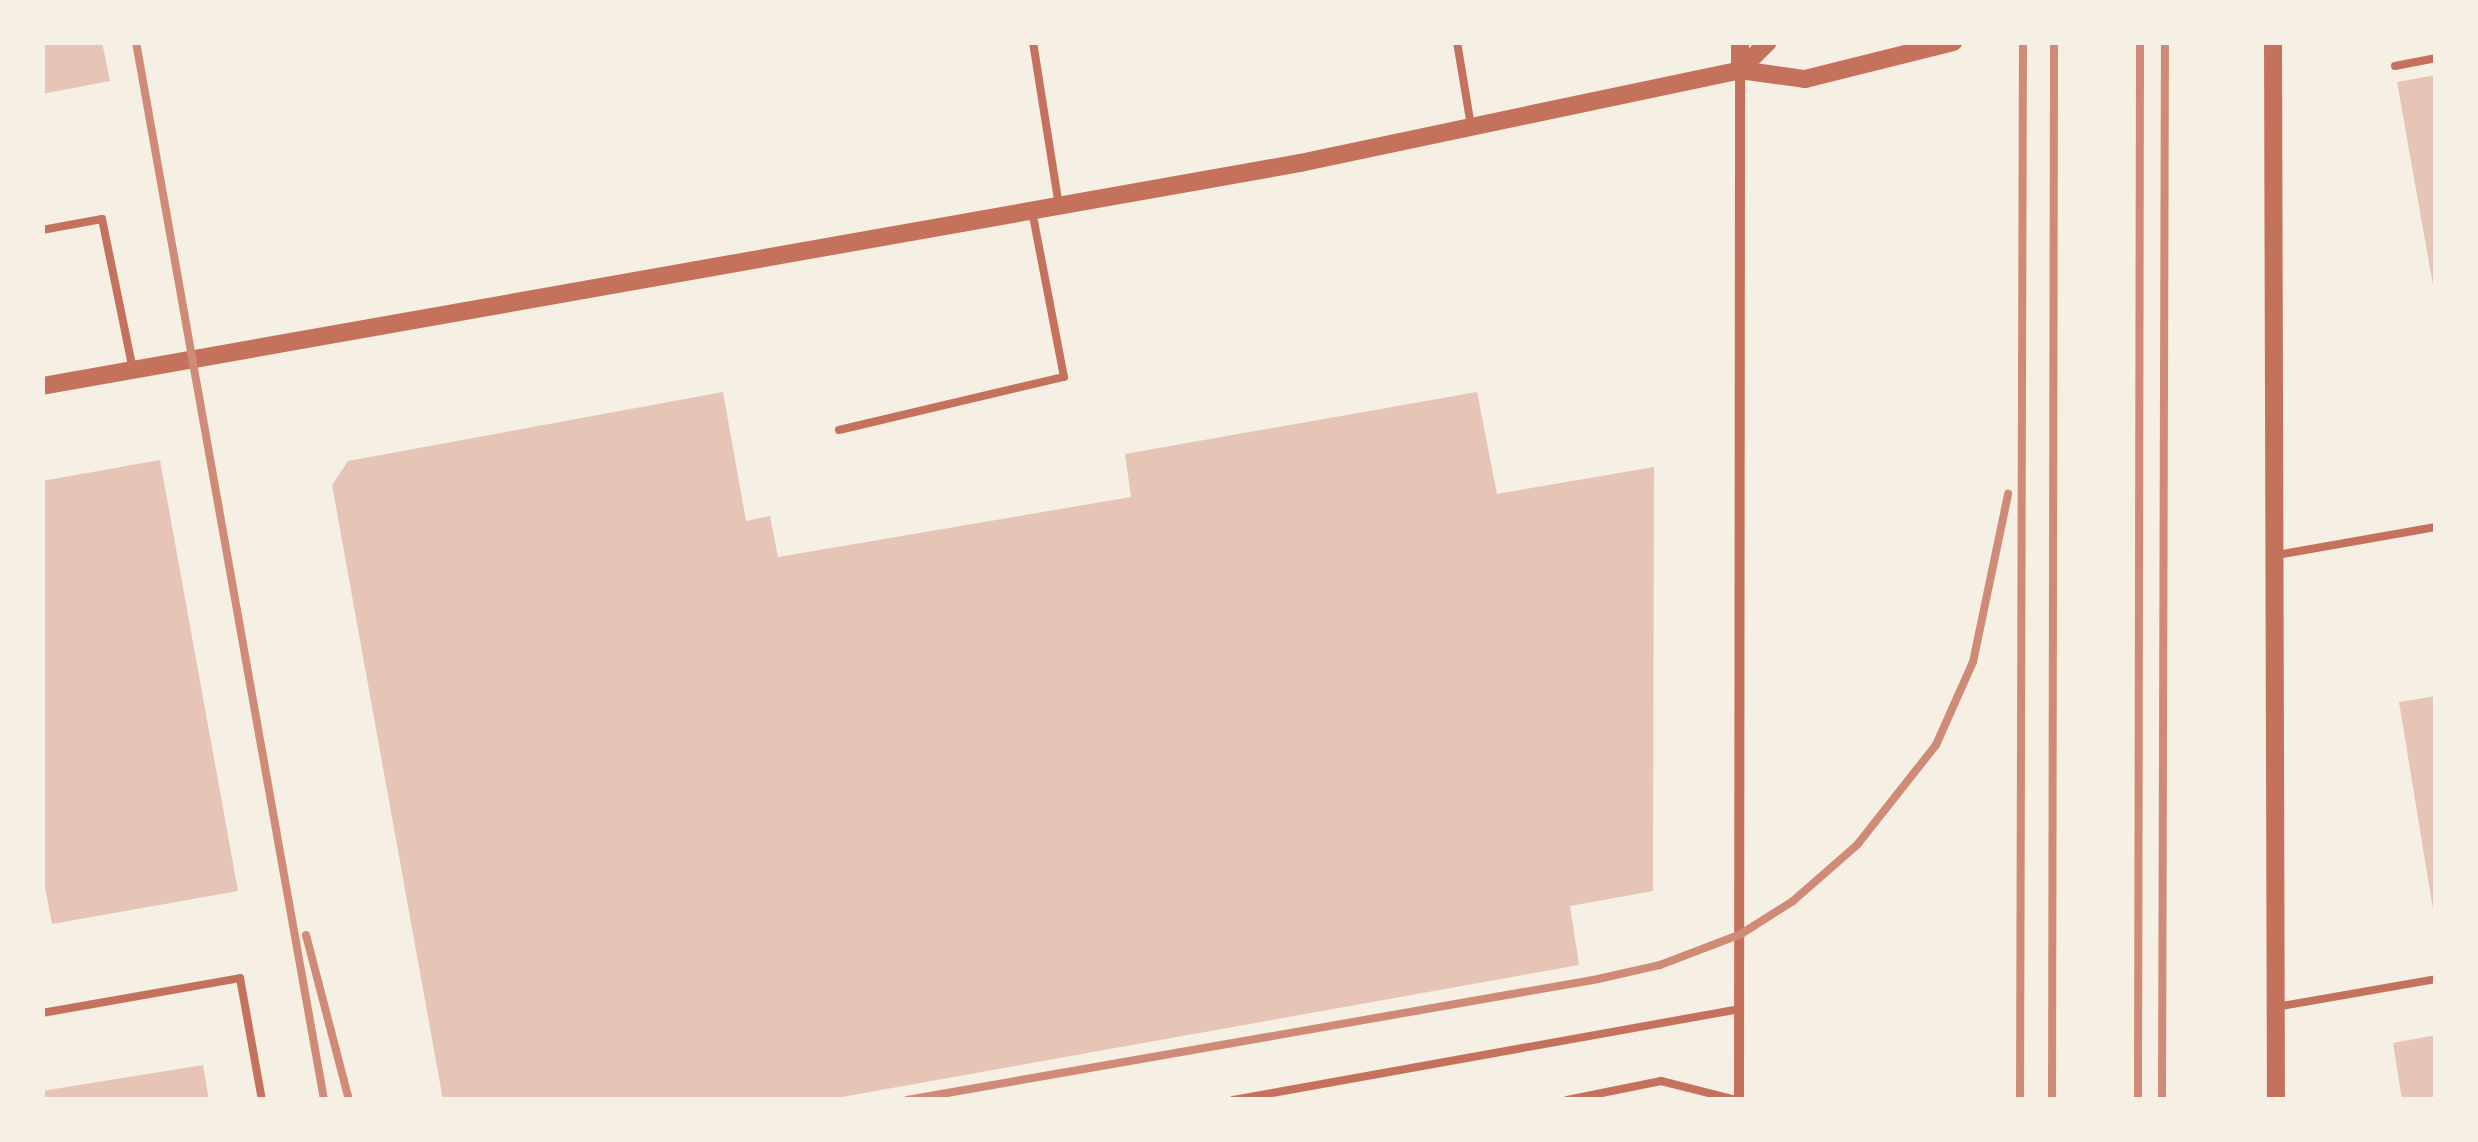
<!DOCTYPE html>
<html>
<head>
<meta charset="utf-8">
<style>
	body { margin:0 }
	#map { position:relative; width:2478px; height:1142px; overflow:hidden; background:#f6efe4; font-family:Literata,serif }
	div>[style] { position:absolute }
	[style*='--x'] { left:calc(var(--x)*1px); top:calc(var(--y)*1px); width:calc(var(--w)*1px); rotate:calc(var(--a)*1deg) }
	.building>* { inset:0; background:#e6c5b7 }
	.service>* { height:8px; margin:-4px; padding:0 4px; transform-origin:4px; border-radius:4px; background:#c5725c }
	.minor>* { height:10px; margin:-5px; padding:0 5px; transform-origin:5px; border-radius:5px; background:#c5725c }
	.tertiary>* { height:18px; margin:-9px; padding:0 9px; transform-origin:9px; border-radius:9px; background:#c5725c }
	.rail>* { height:8px; margin:-4px; padding:0 4px; transform-origin:4px; border-radius:4px; background:#cf8b77 }
	span { translate:-50% -50%; white-space:nowrap; text-align:center; line-height:1.15; -webkit-text-stroke:10px #f6efe4; paint-order:stroke }
	.frame { position:absolute; inset:0; border:45px solid #f6efe4; pointer-events:none }
</style>
</head>
<body>
<div id="map">
	<div class="building">
		<i style="clip-path:polygon(42px 42px,102px 42px,110px 81px,42px 94px)"></i>
		<i style="clip-path:polygon(2436px 75px,2436px 291px,2434px 291px,2397px 82px)"></i>
		<i style="clip-path:polygon(723px 392px,746px 521px,770px 516px,778px 557px,1131px 497px,1125px 454px,1477px 392px,1497px 494px,1654px 467px,1653px 891px,1570px 906px,1579px 965px,825px 1100px,443px 1100px,332px 485px,348px 461px)"></i>
		<i style="clip-path:polygon(160px 460px,238px 891px,52px 924px,42px 872px,42px 481px)"></i>
		<i style="clip-path:polygon(2436px 696px,2436px 909px,2433px 909px,2399px 702px)"></i>
		<i style="clip-path:polygon(2436px 1035px,2436px 1100px,2402px 1100px,2393px 1043px)"></i>
		<i style="clip-path:polygon(203px 1065px,209px 1100px,42px 1100px,42px 1091px)"></i>
	</div>
	<div class="service">
		<i style="--x:1033;--y:42;--w:166;--a:81"></i>
		<i style="--x:1457;--y:42;--w:85;--a:80.5"></i>
		<i style="--x:2395;--y:66;--w:42;--a:-11"></i>
		<i style="--x:42;--y:230;--w:61;--a:-10.4"></i>
		<i style="--x:102;--y:219;--w:154;--a:78.4"></i>
		<i style="--x:839;--y:430;--w:231;--a:-13.3"></i>
		<i style="--x:1064;--y:377;--w:169;--a:-100.9"></i>
		<i style="--x:2277;--y:555;--w:161;--a:-10"></i>
		<i style="--x:2276;--y:1007;--w:162;--a:-9.9"></i>
		<i style="--x:42;--y:1013;--w:201;--a:-10"></i>
		<i style="--x:240;--y:978;--w:124;--a:79.8"></i>
		<i style="--x:1233;--y:1100;--w:515;--a:-10.18"></i>
		<i style="--x:1567;--y:1100;--w:96;--a:-11.4"></i>
		<i style="--x:1661;--y:1081;--w:77;--a:14.2"></i>
	</div>
	<div class="minor">
		<i style="--x:1739;--y:1100;--w:1030;--a:-89.94"></i>
	</div>
	<div class="tertiary">
		<i style="--x:2273;--y:42;--w:1058;--a:89.84"></i>
		<i style="--x:1740;--y:70;--w:40;--a:-45"></i>
		<i style="--x:1740;--y:70;--w:28;--a:-90"></i>
		<i style="--x:42;--y:386;--w:1278;--a:-10.05"></i>
		<i style="--x:1300;--y:163;--w:450;--a:-11.9"></i>
		<i style="--x:1740;--y:70;--w:66;--a:7.9"></i>
		<i style="--x:1805;--y:79;--w:153;--a:-14"></i>
	</div>
	<div class="rail">
		<i style="--x:136;--y:42;--w:1075;--a:79.92"></i>
		<i style="--x:306;--y:935;--w:171;--a:75.4"></i>
		<i style="--x:907;--y:1100;--w:702;--a:-9.93"></i>
		<i style="--x:1598;--y:979;--w:64;--a:-12.7"></i>
		<i style="--x:1660;--y:965;--w:87;--a:-20.9"></i>
		<i style="--x:1741;--y:934;--w:62;--a:-32.4"></i>
		<i style="--x:1793;--y:901;--w:85;--a:-41.2"></i>
		<i style="--x:1857;--y:845;--w:127;--a:-51.7"></i>
		<i style="--x:1936;--y:745;--w:91;--a:-66"></i>
		<i style="--x:1973;--y:662;--w:172;--a:-78.2"></i>
		<i style="--x:2020;--y:1100;--w:1058;--a:-89.84"></i>
		<i style="--x:2052;--y:1100;--w:1058;--a:-89.89"></i>
		<i style="--x:2138;--y:1100;--w:1058;--a:-89.89"></i>
		<i style="--x:2162;--y:1100;--w:1058;--a:-89.84"></i>
	</div>
	<div class="frame"></div>
</div>
</body>
</html>
